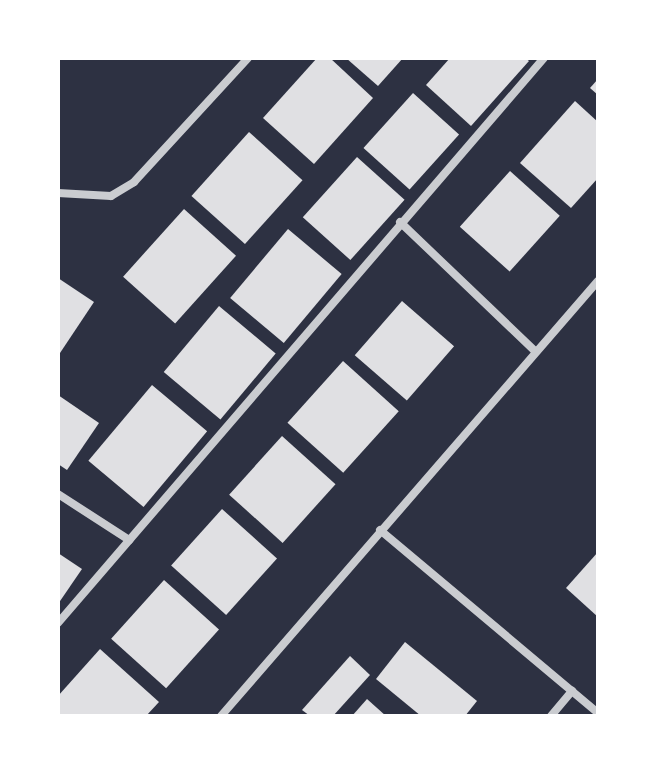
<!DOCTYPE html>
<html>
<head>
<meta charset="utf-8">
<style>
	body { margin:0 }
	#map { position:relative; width:656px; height:774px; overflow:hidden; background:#2d3142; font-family:"PT Sans Narrow",sans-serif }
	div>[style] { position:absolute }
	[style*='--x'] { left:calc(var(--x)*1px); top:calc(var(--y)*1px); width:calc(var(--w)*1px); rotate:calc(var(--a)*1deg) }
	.building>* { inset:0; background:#e0e0e3; transform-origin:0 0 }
	.minor>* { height:8px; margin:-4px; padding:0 4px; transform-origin:4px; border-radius:4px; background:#caccd0 }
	span { translate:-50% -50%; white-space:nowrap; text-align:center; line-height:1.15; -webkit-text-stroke:8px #fff; paint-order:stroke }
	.frame { position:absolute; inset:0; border:60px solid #fff; pointer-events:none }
</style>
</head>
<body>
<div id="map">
	<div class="building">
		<i style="clip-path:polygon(317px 58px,330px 58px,373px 98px,314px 164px,263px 118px)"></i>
		<i style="clip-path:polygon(346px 58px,403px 58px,378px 86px)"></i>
		<i style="clip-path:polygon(450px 58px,525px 58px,529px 61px,471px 126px,426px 85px)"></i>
		<i style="clip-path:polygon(598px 79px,598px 95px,590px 88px)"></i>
		<i style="left:413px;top:93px;width:62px;height:74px;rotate:42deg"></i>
		<i style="clip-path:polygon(575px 101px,598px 122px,598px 178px,571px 208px,520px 163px)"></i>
		<i style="left:249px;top:132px;width:72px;height:86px;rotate:42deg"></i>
		<i style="left:357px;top:157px;width:64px;height:81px;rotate:42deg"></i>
		<i style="left:510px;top:171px;width:67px;height:75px;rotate:42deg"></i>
		<i style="left:184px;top:209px;width:70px;height:91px;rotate:42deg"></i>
		<i style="left:288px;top:229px;width:70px;height:90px;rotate:40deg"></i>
		<i style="clip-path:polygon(58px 278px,94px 302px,58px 356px)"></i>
		<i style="left:402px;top:301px;width:69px;height:72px;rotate:41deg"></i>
		<i style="left:219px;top:306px;width:74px;height:86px;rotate:40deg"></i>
		<i style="left:343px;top:361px;width:75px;height:83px;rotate:42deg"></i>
		<i style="left:152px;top:385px;width:72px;height:99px;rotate:40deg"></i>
		<i style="clip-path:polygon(58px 395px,99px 423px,67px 470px,58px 464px)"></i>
		<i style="left:282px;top:436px;width:72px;height:79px;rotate:42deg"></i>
		<i style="left:222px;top:509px;width:74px;height:76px;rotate:42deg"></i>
		<i style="clip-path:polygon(598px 552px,598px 617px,566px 588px)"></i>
		<i style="clip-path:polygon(58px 553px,82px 569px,58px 604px)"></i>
		<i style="left:164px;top:580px;width:74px;height:79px;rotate:42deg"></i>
		<i style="clip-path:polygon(405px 642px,477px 701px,465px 716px,421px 716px,376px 679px)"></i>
		<i style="clip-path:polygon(100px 649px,159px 702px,146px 716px,58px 716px,58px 696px)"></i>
		<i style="clip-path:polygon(350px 656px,370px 675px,333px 716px,310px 716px,302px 710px)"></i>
		<i style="clip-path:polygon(367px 699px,386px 716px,352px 716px)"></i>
	</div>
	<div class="minor">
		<i style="--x:58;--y:193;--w:53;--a:3.2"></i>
		<i style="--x:111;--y:196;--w:27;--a:-31"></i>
		<i style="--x:134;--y:182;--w:168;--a:-47.4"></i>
		<i style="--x:400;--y:222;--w:185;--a:43.7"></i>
		<i style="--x:58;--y:494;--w:85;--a:32.9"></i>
		<i style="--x:380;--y:530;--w:285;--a:40"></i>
		<i style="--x:58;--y:623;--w:745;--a:-49.3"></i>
		<i style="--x:221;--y:716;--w:576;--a:-49.09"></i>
		<i style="--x:551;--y:716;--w:33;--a:-50"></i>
	</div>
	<div class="frame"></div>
</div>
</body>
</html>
